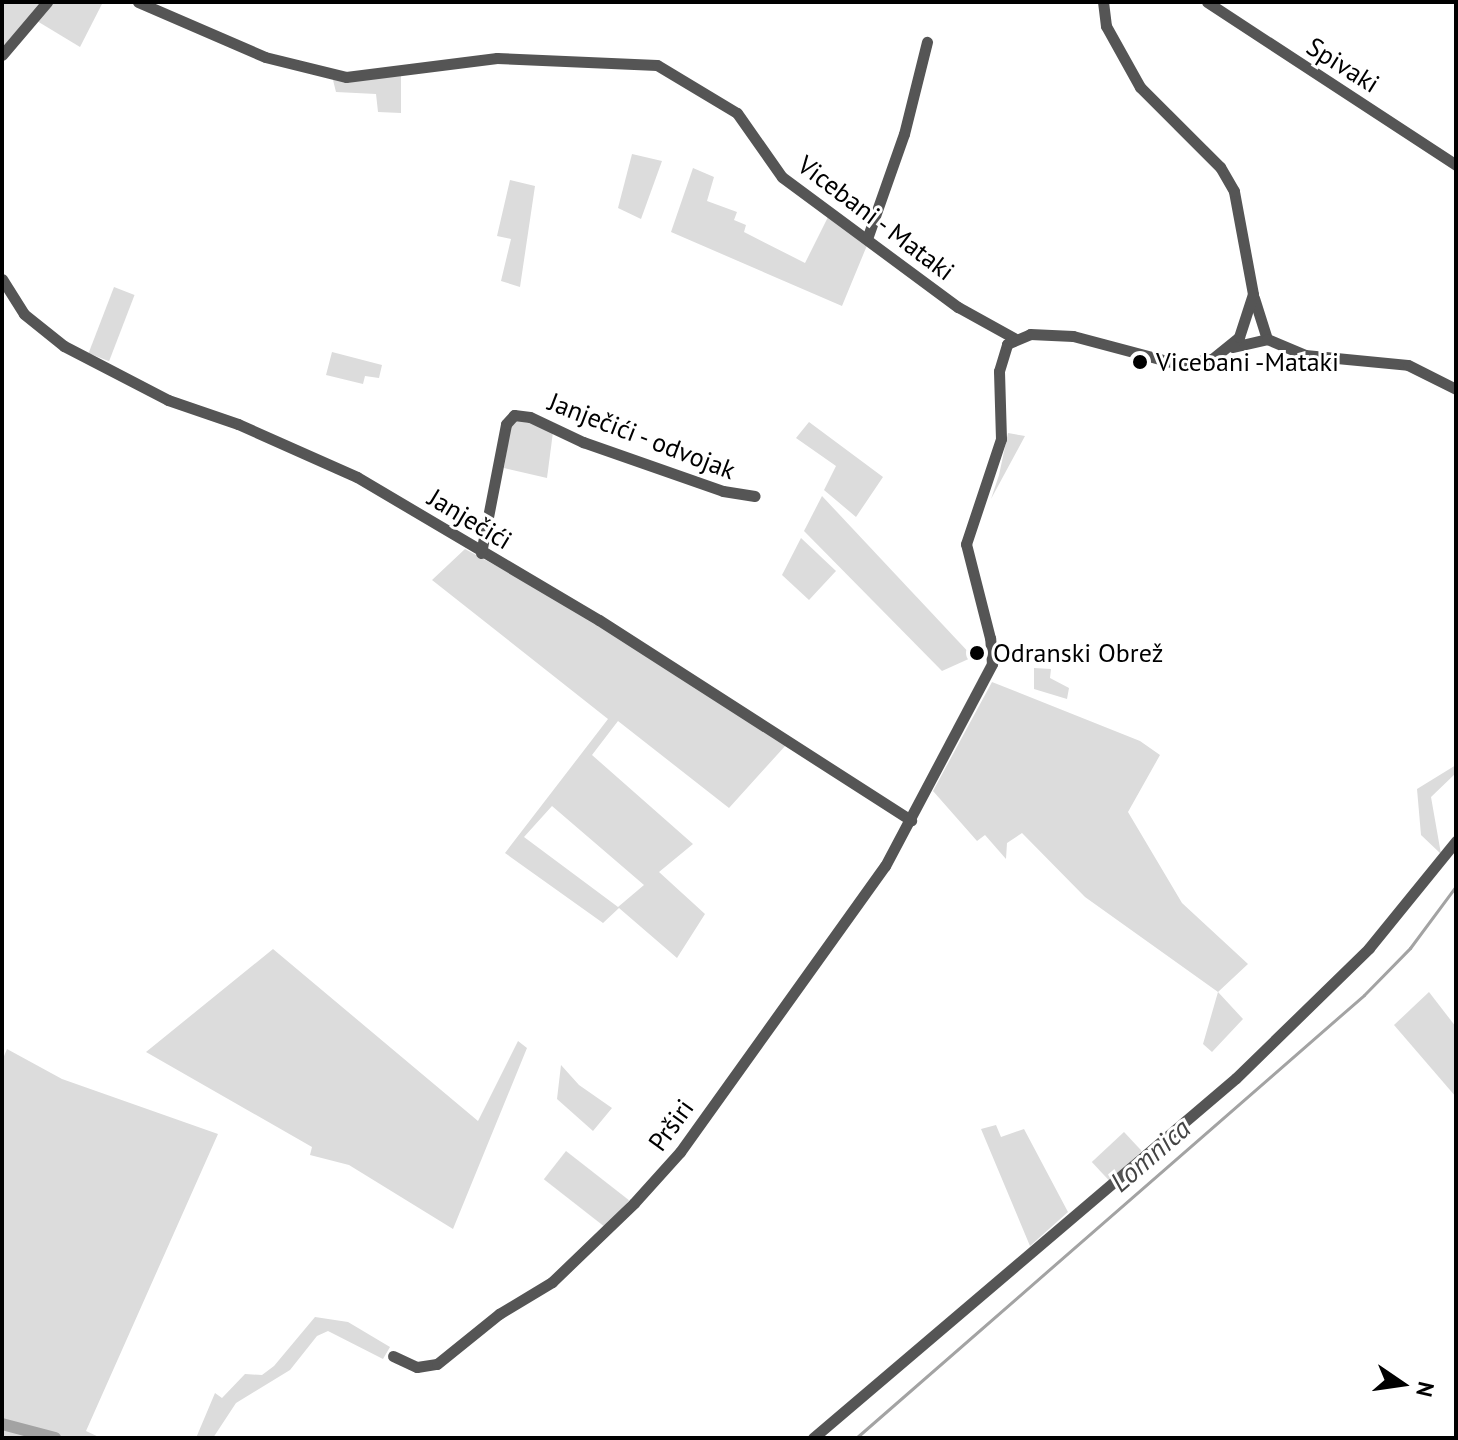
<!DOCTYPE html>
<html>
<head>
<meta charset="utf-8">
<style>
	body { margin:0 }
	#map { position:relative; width:1458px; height:1440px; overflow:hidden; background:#fff; font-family:"PT Sans",sans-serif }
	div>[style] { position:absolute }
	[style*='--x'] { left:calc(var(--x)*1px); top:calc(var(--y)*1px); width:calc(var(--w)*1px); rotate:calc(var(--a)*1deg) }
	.green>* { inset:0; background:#dcdcdc; transform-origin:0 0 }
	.stream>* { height:3px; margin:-1.5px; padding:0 1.5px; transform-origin:1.5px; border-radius:1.5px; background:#a3a3a3 }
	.canal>* { height:12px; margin:-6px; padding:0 6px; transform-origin:6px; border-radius:6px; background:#a3a3a3 }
	.street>* { height:11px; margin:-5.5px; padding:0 5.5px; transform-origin:5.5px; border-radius:5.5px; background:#555 }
	.dots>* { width:22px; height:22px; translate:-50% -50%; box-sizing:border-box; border:4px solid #fff; border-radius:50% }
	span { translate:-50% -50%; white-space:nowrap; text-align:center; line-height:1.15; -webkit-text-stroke:6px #fff; paint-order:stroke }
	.street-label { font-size:26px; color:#000 }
	.poi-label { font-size:26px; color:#000 }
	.left { translate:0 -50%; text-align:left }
	.water-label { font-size:28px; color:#444; font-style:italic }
	.frame { position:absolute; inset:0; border:4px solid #000; pointer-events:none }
	.north { position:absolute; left:1362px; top:1344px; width:80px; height:80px; -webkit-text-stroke:6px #fff; paint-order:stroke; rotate:103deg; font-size:22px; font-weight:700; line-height:32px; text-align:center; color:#000 }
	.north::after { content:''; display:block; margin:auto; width:28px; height:36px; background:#000; clip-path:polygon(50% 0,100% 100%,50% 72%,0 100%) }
</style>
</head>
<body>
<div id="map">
	<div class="green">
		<i style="clip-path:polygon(2px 2px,43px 2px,2px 50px)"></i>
		<i style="clip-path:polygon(53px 2px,103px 2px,80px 47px,37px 21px)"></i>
		<i style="clip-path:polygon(401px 76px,401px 113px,378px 112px,376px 94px,336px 92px,333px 80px)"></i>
		<i style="clip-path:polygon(632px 154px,662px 161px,641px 219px,618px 208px)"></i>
		<i style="clip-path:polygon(693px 168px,714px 177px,707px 201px,737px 212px,734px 220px,746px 225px,744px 232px,805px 263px,829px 215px,868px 243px,842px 306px,671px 232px)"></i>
		<i style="clip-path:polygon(510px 180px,535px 186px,520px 287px,501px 281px,511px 239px,497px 236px)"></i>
		<i style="left:114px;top:287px;width:22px;height:71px;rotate:21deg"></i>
		<i style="clip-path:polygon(332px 352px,382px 365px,379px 378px,365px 376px,363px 384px,326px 375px)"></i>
		<i style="clip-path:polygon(518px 418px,553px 432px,547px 478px,504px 468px,511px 424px)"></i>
		<i style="clip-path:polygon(809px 422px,883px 477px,856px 517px,824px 490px,836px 466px,796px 438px)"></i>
		<i style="clip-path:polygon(1008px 433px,1025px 436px,991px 499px,999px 475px)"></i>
		<i style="clip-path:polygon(822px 496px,973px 657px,942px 671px,804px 531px)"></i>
		<i style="clip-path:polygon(801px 538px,836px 571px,809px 600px,782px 575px)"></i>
		<i style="clip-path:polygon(evenodd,465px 549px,560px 600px,786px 745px,729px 808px,618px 721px,592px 755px,693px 844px,659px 872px,705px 914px,677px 958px,619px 908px,603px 923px,505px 853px,608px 719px,432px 580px,465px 549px,552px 806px,644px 885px,618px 907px,524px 837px,552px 806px)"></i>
		<i style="clip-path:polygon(1034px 668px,1051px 669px,1050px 678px,1069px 688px,1067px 699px,1034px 689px)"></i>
		<i style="clip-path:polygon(992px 682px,1140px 741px,1160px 755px,1128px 812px,1182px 903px,1248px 964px,1218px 992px,1243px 1019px,1212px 1052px,1203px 1044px,1218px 992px,1085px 897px,1022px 833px,1007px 843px,1006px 859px,985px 835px,977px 841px,933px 791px)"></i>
		<i style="clip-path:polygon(1456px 765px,1456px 773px,1431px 797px,1441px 854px,1421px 835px,1417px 789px)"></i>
		<i style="clip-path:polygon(273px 949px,478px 1121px,518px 1041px,527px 1048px,453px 1229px,349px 1165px,310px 1155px,312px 1147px,146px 1052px)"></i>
		<i style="clip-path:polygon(1429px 992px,1456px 1027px,1456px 1097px,1394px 1025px)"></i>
		<i style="clip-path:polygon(7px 1049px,62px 1079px,218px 1134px,86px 1431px,101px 1438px,2px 1438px,2px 1061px)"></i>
		<i style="clip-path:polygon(561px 1065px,579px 1085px,612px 1108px,593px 1131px,557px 1099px)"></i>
		<i style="clip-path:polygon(996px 1125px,1001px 1137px,1024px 1129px,1068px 1212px,1030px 1246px,981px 1129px)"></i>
		<i style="left:1124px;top:1132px;width:26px;height:44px;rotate:47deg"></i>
		<i style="left:566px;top:1151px;width:80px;height:36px;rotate:38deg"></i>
		<i style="clip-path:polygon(315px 1317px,348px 1322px,390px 1347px,383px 1359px,328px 1331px,317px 1336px,290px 1370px,236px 1403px,213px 1438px,196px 1438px,215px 1393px,222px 1398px,245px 1374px,262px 1375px,274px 1366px)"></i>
	</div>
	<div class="stream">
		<i style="--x:856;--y:1438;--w:674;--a:-41.09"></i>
		<i style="--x:1364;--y:995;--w:66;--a:-45.6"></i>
		<i style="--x:1410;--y:948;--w:77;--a:-53.4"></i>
	</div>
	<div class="canal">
		<i style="--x:2;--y:1424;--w:55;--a:14.8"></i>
	</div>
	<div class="street">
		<i style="--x:138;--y:2;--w:138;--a:23.4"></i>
		<i style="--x:265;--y:57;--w:83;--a:13.9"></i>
		<i style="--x:346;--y:77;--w:152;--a:-7.2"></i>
		<i style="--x:497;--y:58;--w:160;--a:2.5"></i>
		<i style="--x:657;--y:65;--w:93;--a:31"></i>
		<i style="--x:737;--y:113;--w:78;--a:54.9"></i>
		<i style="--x:782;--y:177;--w:219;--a:36.5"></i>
		<i style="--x:958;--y:307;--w:64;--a:29"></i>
		<i style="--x:1207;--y:2;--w:298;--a:33.2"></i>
		<i style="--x:2;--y:55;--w:70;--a:-49.7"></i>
		<i style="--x:868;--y:236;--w:108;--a:-70.6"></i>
		<i style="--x:904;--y:134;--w:95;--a:-76"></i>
		<i style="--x:2;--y:279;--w:41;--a:57.8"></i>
		<i style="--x:24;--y:314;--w:51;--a:38.7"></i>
		<i style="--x:64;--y:346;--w:117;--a:27.4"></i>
		<i style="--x:168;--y:400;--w:74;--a:18.9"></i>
		<i style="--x:238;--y:424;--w:130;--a:24"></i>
		<i style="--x:357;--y:477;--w:281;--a:30.6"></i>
		<i style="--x:599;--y:620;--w:371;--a:32.7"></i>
		<i style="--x:1254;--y:298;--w:43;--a:72.4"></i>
		<i style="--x:1233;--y:347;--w:35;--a:-13"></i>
		<i style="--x:1267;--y:339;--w:41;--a:22.8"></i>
		<i style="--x:1305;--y:355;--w:103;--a:5.5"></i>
		<i style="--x:1408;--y:365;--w:54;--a:26.6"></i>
		<i style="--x:481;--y:553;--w:131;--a:-79"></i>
		<i style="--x:506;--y:424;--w:12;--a:-48"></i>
		<i style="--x:514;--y:415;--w:16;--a:7"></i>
		<i style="--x:530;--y:417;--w:59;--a:25.3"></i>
		<i style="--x:583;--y:442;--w:148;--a:19.3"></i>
		<i style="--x:723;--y:491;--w:32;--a:9"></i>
		<i style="--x:393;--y:1356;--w:26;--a:25"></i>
		<i style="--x:417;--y:1367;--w:20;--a:-9"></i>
		<i style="--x:437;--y:1364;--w:80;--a:-38.9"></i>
		<i style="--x:499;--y:1314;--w:62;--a:-31.1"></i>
		<i style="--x:552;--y:1282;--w:114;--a:-43.9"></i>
		<i style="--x:634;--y:1203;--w:69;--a:-48"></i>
		<i style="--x:680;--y:1152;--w:352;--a:-54.4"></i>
		<i style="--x:885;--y:866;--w:229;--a:-62.1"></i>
		<i style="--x:992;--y:664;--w:26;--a:-94"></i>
		<i style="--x:990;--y:638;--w:97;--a:-104.3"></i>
		<i style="--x:966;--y:544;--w:111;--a:-71.6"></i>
		<i style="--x:1001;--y:439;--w:68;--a:-91.7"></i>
		<i style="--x:999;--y:371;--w:28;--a:-73"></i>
		<i style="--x:1007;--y:344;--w:25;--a:-23"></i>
		<i style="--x:1030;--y:334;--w:43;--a:2.7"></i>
		<i style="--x:1073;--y:336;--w:109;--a:14.9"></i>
		<i style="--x:1178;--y:364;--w:34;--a:-8"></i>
		<i style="--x:1212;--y:359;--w:35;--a:-39"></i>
		<i style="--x:1239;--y:337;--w:45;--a:-72"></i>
		<i style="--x:1253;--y:294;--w:105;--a:-100.5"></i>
		<i style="--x:1234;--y:191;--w:28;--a:-120"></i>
		<i style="--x:1220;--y:167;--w:113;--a:-135"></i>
		<i style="--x:1140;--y:87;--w:70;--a:-119.1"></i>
		<i style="--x:1106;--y:26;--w:24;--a:-97"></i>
		<i style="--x:813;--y:1438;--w:555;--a:-40.4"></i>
		<i style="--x:1236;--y:1078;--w:186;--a:-44.3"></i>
		<i style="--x:1369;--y:948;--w:138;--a:-50.9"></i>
	</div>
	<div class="dots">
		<i style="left:1140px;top:362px;background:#000"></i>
		<i style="left:977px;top:653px;background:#000"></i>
	</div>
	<div class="street-label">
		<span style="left:1343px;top:65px;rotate:32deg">Spivaki</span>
		<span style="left:876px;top:218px;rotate:37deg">Vicebani - Mataki</span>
		<span style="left:642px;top:436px;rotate:21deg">Janječići - odvojak</span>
		<span style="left:470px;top:519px;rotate:31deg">Janječići</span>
		<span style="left:671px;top:1125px;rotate:-54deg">Prširi</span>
	</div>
	<div class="poi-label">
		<span class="left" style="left:1156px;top:362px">Vicebani -Mataki</span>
		<span class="left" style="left:993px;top:653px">Odranski Obrež</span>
	</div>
	<div class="water-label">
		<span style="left:1150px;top:1155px;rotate:-41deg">Lomnica</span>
	</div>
	<div class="frame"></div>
	<div class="north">N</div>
</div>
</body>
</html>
